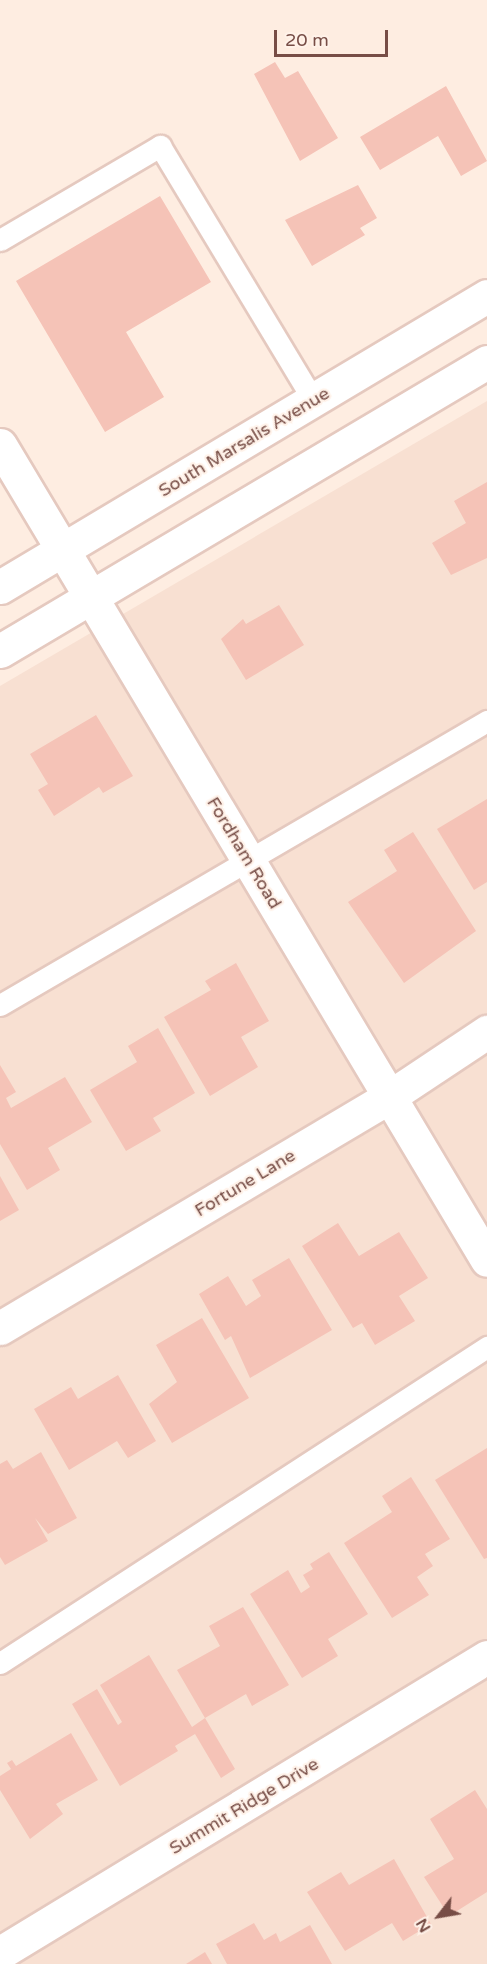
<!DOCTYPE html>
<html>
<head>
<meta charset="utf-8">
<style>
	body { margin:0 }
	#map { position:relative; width:487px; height:1964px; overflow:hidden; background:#feede1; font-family:"Varela Round",sans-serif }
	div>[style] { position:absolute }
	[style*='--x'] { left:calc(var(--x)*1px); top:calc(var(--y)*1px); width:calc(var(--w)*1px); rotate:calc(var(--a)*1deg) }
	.residential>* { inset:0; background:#f8e0d2 }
	.building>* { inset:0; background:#f5c3b7 }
	.roads { filter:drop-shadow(2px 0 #e5c9bf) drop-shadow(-2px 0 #e5c9bf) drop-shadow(0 2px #e5c9bf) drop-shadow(0 -2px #e5c9bf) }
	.service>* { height:21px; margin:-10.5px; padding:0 10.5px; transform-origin:10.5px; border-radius:10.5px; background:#fff }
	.minor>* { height:33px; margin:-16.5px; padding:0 16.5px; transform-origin:16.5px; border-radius:16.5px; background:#fff }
	.secondary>* { height:33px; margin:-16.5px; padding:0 16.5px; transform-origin:16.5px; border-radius:16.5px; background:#fff }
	span { translate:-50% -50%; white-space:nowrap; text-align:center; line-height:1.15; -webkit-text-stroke:4.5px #fff2e9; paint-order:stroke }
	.street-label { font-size:18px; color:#774d46 }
	.north { position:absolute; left:409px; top:1886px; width:60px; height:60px; -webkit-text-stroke:4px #fff2e9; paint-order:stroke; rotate:239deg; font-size:16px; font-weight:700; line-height:24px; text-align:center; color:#774d46 }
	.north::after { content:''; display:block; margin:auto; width:21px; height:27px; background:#774d46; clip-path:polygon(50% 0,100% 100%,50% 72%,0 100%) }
	.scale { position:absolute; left:274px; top:30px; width:114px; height:27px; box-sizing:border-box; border:3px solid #774d46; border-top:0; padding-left:8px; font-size:18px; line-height:21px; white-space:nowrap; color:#774d46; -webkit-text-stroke:4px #fff2e9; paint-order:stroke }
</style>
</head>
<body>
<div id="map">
	<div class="residential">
		<i style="clip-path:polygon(487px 401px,487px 1964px,0 1964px,0 686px)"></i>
	</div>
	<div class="building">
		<i style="clip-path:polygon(275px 62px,285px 78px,298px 71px,338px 138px,300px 161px,254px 74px)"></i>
		<i style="clip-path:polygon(446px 86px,487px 161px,461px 176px,438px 136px,380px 170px,360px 137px)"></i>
		<i style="clip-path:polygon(358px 185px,377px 218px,360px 228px,365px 235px,312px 266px,285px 220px)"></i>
		<i style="clip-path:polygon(160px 196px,211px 282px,126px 332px,164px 397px,105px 432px,16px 281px)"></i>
		<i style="clip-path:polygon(487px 482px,487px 558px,451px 575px,432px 543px,466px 523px,454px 501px)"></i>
		<i style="clip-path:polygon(279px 605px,304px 645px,246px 680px,221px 639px,243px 619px,246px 624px)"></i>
		<i style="clip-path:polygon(96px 715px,133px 776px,103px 793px,99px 787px,54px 816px,38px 790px,48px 784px,30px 754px)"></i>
		<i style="clip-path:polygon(487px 799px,487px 882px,474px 890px,437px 829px)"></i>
		<i style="clip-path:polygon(413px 832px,476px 931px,404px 983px,348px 902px,397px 871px,384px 850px)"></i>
		<i style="clip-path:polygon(236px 963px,269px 1021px,241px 1037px,258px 1067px,210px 1096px,164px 1017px,211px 990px,205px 981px)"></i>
		<i style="clip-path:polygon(158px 1028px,195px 1093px,153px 1118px,161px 1131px,126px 1151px,90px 1090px,137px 1062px,128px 1046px)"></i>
		<i style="clip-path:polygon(0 1065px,16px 1092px,6px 1098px,11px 1108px,65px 1077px,92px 1122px,48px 1148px,60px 1170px,27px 1190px,0 1144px)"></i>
		<i style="clip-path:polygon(0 1176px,19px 1210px,0 1221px)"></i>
		<i style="clip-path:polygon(338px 1223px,359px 1256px,399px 1232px,428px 1278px,399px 1296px,415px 1321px,375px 1345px,362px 1323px,353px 1328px,302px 1246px)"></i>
		<i style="clip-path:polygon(289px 1258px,332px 1330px,250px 1378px,231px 1336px,225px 1340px,199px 1294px,228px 1276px,246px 1306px,261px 1296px,252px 1280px)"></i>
		<i style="clip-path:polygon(202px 1318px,249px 1398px,172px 1443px,149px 1404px,177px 1382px,156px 1345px)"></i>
		<i style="clip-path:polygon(118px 1375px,156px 1441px,128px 1458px,117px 1441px,69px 1470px,34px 1409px,71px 1387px,78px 1399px)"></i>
		<i style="clip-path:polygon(487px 1448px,487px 1558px,484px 1559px,435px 1480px)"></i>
		<i style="clip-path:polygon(41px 1452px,77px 1518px,48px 1534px,35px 1518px,48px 1541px,5px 1565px,0 1557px,0 1464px,7px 1460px,13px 1469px)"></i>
		<i style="clip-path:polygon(411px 1477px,450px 1539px,425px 1554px,433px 1566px,417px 1577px,429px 1595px,392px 1618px,344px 1543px,392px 1512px,382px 1496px)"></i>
		<i style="clip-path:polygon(329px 1552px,368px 1614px,328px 1639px,338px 1656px,302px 1678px,250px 1594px,288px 1570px,301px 1593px,310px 1587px,303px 1575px,313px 1569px,310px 1564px)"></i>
		<i style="clip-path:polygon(243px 1607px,289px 1685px,252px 1706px,246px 1694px,205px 1718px,177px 1670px,220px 1646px,209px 1626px)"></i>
		<i style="clip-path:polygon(149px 1655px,192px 1727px,205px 1718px,235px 1769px,221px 1778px,195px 1734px,175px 1746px,178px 1751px,120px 1786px,72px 1704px,97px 1689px,118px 1725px,122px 1722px,100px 1685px)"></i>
		<i style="clip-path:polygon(71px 1733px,98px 1780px,56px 1804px,63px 1814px,30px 1839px,0 1790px,0 1776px,11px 1769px,7px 1763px,12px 1760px,16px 1766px)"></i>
		<i style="clip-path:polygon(475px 1790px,487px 1809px,487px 1892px,449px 1916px,424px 1877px,454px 1859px,430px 1819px)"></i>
		<i style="clip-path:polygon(394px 1859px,431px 1924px,403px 1941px,392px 1923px,345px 1951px,307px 1892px,341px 1872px,349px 1885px)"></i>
		<i style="clip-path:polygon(254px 1923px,264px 1940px,276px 1933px,280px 1942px,310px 1925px,332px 1964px,227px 1964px,216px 1944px)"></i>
		<i style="clip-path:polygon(205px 1952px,212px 1964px,186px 1964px)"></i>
	</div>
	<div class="roads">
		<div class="service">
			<i style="--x:0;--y:240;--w:186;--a:-30.4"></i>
			<i style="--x:160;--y:146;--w:297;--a:58.9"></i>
			<i style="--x:0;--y:1005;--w:564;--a:-30.25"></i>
			<i style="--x:0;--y:1663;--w:581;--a:-32.98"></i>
		</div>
		<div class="minor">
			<i style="--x:0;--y:445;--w:949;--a:59.14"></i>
			<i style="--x:0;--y:1328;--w:452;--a:-30.7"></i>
			<i style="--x:389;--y:1097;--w:118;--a:-33.6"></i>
			<i style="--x:0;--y:1953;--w:570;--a:-31.29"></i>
		</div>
		<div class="secondary">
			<i style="--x:0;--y:587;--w:567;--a:-30.86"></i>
			<i style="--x:0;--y:651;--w:566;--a:-30.69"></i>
		</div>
	</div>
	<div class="street-label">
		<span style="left:244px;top:442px;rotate:-31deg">South Marsalis Avenue</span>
		<span style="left:244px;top:853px;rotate:59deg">Fordham Road</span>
		<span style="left:245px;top:1183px;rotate:-31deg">Fortune Lane</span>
		<span style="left:244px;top:1806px;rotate:-31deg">Summit Ridge Drive</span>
	</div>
	<div class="north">N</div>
	<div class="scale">20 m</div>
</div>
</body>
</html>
